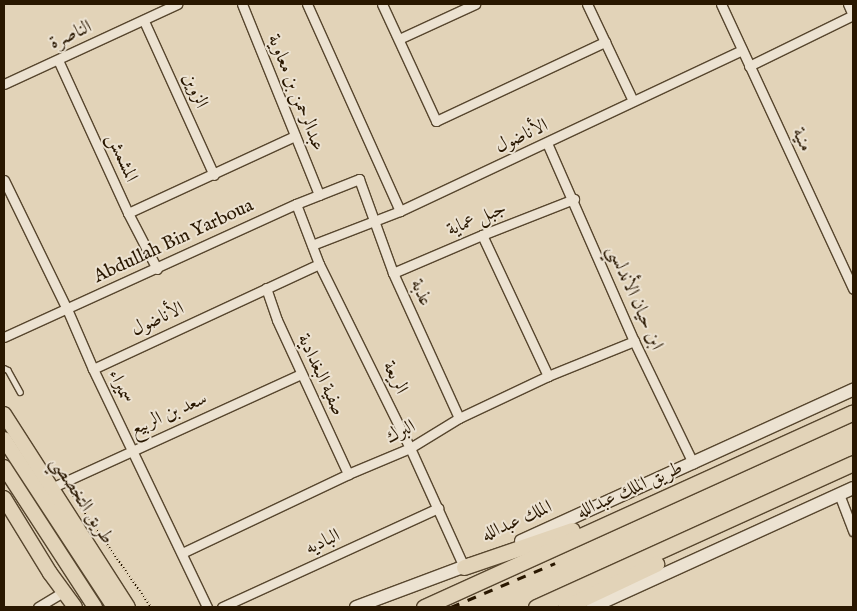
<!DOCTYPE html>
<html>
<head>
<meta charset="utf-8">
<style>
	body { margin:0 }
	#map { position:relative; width:857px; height:611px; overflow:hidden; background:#e2d3b8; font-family:"IM FELL English",Amiri,serif }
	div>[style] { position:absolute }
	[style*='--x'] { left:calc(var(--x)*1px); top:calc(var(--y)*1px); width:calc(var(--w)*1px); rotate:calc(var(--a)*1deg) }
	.path>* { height:2px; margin-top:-1px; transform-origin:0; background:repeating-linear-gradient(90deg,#291700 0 1px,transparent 0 3.5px) }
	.roads { filter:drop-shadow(1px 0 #57462e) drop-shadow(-1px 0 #57462e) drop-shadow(0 1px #57462e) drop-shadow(0 -1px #57462e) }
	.service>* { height:4.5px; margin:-2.25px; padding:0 2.25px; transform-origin:2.25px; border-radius:2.25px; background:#ece2d1 }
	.minor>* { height:9px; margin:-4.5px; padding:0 4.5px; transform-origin:4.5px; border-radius:4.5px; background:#ece2d1 }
	.secondary>* { height:12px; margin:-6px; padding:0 6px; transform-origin:6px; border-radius:6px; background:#ece2d1 }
	.primary>* { height:14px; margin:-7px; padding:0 7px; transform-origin:7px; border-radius:7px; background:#e2d3b8 }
	.trunk>* { height:15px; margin:-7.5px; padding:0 7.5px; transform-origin:7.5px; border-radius:7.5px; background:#e2d3b8 }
	.rail>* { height:3px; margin-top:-1.5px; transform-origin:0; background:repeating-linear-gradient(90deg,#291700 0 9px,transparent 0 18px) }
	span { translate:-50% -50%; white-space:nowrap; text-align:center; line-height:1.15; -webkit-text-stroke:4px #ece2d1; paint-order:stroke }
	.street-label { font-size:19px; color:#291700 }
	.frame { position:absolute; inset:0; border:5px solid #291700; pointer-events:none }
</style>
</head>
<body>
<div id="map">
	<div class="path">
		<i style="--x:69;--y:490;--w:143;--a:55"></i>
	</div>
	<div class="roads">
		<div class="service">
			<i style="--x:4;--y:368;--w:4;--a:27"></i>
			<i style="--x:8;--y:370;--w:25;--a:61"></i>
		</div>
		<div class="minor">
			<i style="--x:242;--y:4;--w:206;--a:68"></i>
			<i style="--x:307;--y:4;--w:227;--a:65.8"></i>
			<i style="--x:382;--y:4;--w:129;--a:65.2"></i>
			<i style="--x:436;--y:121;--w:187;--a:-25.1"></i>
			<i style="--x:587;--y:4;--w:107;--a:64.6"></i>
			<i style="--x:721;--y:4;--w:314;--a:65.1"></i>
			<i style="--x:848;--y:4;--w:12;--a:66"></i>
			<i style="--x:144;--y:21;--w:169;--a:65.6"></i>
			<i style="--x:399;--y:39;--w:84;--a:-24.7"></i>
			<i style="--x:58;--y:60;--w:168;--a:65.4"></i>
			<i style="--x:128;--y:213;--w:63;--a:62.6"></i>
			<i style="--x:749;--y:66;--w:116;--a:-26.1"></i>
			<i style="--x:4;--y:84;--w:191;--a:-24.8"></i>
			<i style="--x:547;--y:143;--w:216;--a:66.3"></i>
			<i style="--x:634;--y:341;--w:136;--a:64.2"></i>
			<i style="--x:4;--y:180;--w:144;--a:64"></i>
			<i style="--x:67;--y:309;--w:65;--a:66.6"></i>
			<i style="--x:93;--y:369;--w:264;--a:64.4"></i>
			<i style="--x:296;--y:204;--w:64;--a:69"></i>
			<i style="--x:319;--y:264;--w:205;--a:63.7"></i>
			<i style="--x:410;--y:448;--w:131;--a:65.6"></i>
			<i style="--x:128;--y:213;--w:184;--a:-24.8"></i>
			<i style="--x:482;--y:235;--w:156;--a:64.9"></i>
			<i style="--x:312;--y:245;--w:94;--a:-21.1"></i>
			<i style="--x:400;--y:211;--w:378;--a:-25.2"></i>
			<i style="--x:393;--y:273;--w:97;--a:-23.1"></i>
			<i style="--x:482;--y:235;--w:99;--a:-21.4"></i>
			<i style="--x:266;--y:288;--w:34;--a:71"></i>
			<i style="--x:277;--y:320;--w:170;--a:65.2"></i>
			<i style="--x:4;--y:337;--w:321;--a:-24.5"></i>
			<i style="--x:296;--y:204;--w:68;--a:-21.6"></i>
			<i style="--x:359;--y:179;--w:100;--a:70.1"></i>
			<i style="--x:393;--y:273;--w:159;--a:65.5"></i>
			<i style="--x:93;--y:369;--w:249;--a:-24.9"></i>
			<i style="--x:51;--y:488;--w:275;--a:-24.5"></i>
			<i style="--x:839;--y:494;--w:40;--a:69"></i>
			<i style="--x:182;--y:553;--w:184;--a:-25.4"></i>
			<i style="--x:348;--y:474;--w:67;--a:-22.8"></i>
			<i style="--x:410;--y:448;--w:57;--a:-31.5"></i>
			<i style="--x:459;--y:418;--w:98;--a:-25.3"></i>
			<i style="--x:548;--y:376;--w:93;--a:-22.1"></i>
			<i style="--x:38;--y:607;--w:29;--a:-31"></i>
			<i style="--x:222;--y:607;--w:238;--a:-24.6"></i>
		</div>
		<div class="secondary">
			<i style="--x:521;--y:541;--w:365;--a:-24.5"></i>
			<i style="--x:356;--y:607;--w:123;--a:-20.5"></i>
			<i style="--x:592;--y:607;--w:287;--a:-24.5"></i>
		</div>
		<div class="primary">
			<i style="--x:4;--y:414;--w:229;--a:57.3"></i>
			<i style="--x:4;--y:439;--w:201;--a:56.8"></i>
			<i style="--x:4;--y:467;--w:167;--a:57"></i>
			<i style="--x:4;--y:498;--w:88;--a:58.5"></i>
			<i style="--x:50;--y:573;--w:42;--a:53.7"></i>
		</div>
		<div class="trunk">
			<i style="--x:464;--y:567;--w:114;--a:-18.9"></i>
			<i style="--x:424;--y:607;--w:471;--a:-24.4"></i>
			<i style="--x:536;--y:607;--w:348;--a:-24.4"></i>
			<i style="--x:565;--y:607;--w:101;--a:-25.3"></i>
		</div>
	</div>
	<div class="rail">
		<i style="--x:451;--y:607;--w:113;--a:-22.9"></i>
	</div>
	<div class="street-label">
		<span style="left:71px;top:36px;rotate:-25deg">الناصرة</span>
		<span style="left:194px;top:91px;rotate:66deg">الزوين</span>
		<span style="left:295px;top:93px;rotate:68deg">عبدالرحمن بن معاوية</span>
		<span style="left:522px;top:137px;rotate:-25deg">الأناضول</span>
		<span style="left:801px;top:140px;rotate:65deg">منية</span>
		<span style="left:121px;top:158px;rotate:66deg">المشمش</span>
		<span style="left:477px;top:220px;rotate:-22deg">جبل عماية</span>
		<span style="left:174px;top:242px;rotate:-25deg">Abdullah Bin Yarboua</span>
		<span style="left:420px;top:293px;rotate:65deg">عذبة</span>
		<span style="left:634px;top:298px;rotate:66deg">ابن حيان الأندلسي</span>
		<span style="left:158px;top:320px;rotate:-25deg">الأناضول</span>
		<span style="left:320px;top:375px;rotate:65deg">صفية البغدادية</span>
		<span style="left:394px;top:378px;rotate:64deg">الريعة</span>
		<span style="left:120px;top:387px;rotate:65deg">سميراء</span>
		<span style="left:169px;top:415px;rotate:-24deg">سعد بن الربيع</span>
		<span style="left:401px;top:433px;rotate:-27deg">البرك</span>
		<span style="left:630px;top:491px;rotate:-24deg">طريق الملك عبدالله</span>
		<span style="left:81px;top:501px;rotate:57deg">طريق التخصصي</span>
		<span style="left:517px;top:522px;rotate:-24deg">الملك عبدالله</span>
		<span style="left:323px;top:543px;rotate:-25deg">الباديه</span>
	</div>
	<div class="frame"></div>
</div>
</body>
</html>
